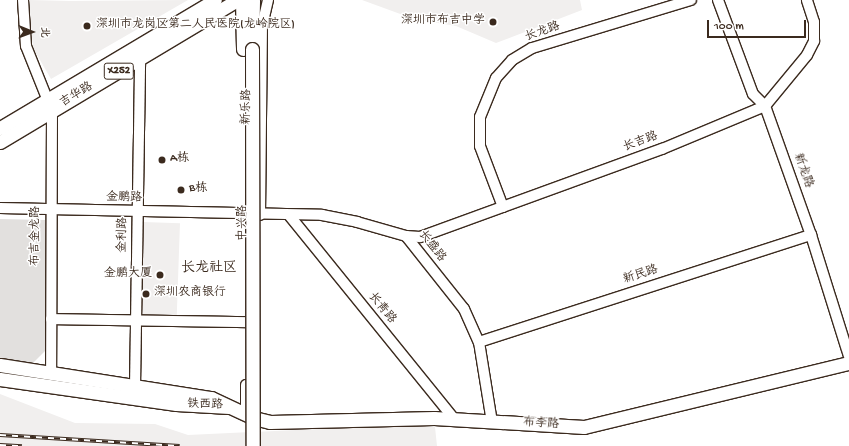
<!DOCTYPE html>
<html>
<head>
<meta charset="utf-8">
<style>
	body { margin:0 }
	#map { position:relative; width:849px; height:446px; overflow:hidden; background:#fff; font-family:"Gochi Hand","LXGW WenKai TC",sans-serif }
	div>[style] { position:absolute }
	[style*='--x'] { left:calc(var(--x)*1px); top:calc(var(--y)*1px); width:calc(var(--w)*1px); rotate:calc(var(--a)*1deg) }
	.built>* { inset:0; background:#f1efee; transform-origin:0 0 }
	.green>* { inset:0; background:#e2e0de }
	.roads { filter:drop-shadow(1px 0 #3b2a1e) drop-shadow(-1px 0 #3b2a1e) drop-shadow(0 1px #3b2a1e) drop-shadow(0 -1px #3b2a1e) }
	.minor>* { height:10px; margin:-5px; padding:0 5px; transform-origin:5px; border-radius:5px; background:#fff }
	.major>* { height:13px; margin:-6.5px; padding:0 6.5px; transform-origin:6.5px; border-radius:6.5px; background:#fff }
	.rail>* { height:3.5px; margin-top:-1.75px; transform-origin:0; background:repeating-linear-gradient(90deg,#fff 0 6px,#3b2a1e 0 12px); box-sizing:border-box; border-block:1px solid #3b2a1e }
	.bridges { filter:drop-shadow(1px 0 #3b2a1e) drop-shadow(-1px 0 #3b2a1e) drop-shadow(0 1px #3b2a1e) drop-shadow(0 -1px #3b2a1e) }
	.major-bridge>* { height:13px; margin:-6.5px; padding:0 6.5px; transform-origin:6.5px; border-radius:6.5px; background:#fff }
	.dots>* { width:11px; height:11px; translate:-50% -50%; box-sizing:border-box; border:2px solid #fff; border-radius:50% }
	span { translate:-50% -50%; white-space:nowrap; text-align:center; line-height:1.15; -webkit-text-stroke:3px #fff; paint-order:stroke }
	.shield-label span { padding:1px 3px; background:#fff; border:1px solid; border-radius:3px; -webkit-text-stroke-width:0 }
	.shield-label { font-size:11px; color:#3b2a1e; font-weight:700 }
	.poi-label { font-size:12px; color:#3b2a1e }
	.right { translate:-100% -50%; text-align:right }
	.left { translate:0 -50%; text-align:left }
	.street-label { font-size:12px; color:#3b2a1e }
	.quarter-label { font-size:14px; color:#3b2a1e }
	.north { position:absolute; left:12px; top:12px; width:40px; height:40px; -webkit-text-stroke:3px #fff; paint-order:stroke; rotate:91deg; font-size:11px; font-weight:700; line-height:16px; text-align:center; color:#3b2a1e }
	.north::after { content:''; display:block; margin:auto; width:14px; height:18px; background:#3b2a1e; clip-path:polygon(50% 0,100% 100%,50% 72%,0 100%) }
	.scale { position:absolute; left:707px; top:20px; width:99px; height:18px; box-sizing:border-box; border:2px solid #3b2a1e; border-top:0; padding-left:5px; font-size:12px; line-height:14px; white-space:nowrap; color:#3b2a1e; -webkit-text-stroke:3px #fff; paint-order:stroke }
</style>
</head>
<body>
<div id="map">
	<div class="built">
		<i style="clip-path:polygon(29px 0,70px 1px,188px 0,51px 79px,33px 48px)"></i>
		<i style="clip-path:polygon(362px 0,580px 0,582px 10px,496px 43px,456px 26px,414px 19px)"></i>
		<i style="left:143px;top:222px;width:37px;height:95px;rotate:2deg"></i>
		<i style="clip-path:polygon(0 394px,75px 423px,155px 424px,188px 435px,424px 424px,426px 427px,435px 427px,437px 446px,0 446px)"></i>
	</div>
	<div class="green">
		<i style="clip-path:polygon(0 219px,45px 220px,45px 351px,32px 364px,0 358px)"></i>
	</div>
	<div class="roads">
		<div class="minor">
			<i style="--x:23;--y:0;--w:46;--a:86.3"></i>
			<i style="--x:26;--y:46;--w:70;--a:68.2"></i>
			<i style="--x:52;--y:111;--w:263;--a:90.2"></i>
			<i style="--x:718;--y:0;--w:100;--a:69.6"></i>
			<i style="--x:753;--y:94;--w:17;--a:45"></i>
			<i style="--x:765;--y:106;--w:137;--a:70.4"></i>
			<i style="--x:811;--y:235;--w:127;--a:72.6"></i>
			<i style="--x:503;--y:207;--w:65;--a:-110.7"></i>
			<i style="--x:480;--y:146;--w:29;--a:-90"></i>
			<i style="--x:480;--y:117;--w:42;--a:-67.7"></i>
			<i style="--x:496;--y:78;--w:24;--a:-48"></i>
			<i style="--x:512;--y:60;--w:23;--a:-31"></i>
			<i style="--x:532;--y:48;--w:166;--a:-16.8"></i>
			<i style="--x:0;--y:208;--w:322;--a:1.2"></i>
			<i style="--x:322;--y:215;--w:36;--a:11"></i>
			<i style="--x:357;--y:222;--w:51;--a:15.9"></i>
			<i style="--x:406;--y:236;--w:93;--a:51.5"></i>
			<i style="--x:464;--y:309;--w:36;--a:66"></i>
			<i style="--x:479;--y:342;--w:81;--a:80.8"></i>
			<i style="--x:260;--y:215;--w:189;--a:-89.4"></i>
			<i style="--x:262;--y:26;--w:27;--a:-77"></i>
			<i style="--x:289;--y:215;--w:262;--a:51"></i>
			<i style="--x:406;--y:236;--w:14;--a:4"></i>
			<i style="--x:420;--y:237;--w:258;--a:-20"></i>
			<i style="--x:662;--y:149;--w:112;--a:-22.7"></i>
			<i style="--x:765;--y:106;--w:66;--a:-50.5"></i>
			<i style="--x:807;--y:55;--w:16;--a:-63"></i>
			<i style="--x:814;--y:41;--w:19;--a:-90"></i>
			<i style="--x:814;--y:22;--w:23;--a:-108"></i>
			<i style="--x:51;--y:319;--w:196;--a:0.9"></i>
			<i style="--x:479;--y:342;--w:349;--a:-17.9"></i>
			<i style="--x:135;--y:387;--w:328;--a:-89.1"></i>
			<i style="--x:246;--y:415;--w:30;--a:-90"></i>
		</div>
		<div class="major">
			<i style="--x:242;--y:0;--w:49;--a:88.8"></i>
			<i style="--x:252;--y:49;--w:49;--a:-88.8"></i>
			<i style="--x:0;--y:128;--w:250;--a:-30.8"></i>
			<i style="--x:0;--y:142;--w:276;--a:-30.9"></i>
			<i style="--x:0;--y:365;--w:214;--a:8.9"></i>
			<i style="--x:211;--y:398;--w:47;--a:24.9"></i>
			<i style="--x:254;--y:418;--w:16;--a:14"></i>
			<i style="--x:270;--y:422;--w:164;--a:-1.4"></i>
			<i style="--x:434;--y:418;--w:150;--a:3.4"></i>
			<i style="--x:584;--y:427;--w:273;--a:-13.6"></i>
			<i style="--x:0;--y:379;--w:178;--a:8.1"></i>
			<i style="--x:176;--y:404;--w:53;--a:3.2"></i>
		</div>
	</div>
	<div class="rail">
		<i style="--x:0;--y:435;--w:180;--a:3.5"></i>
		<i style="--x:0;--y:445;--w:22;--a:3"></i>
	</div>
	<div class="bridges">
		<div class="major-bridge">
			<i style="--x:252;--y:49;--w:397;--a:89.9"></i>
		</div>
	</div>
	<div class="dots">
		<i style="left:493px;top:22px;background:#3b2a1e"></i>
		<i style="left:87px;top:26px;background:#3b2a1e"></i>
		<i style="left:162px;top:160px;background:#3b2a1e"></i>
		<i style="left:181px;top:190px;background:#3b2a1e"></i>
		<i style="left:160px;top:275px;background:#3b2a1e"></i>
		<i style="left:146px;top:294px;background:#3b2a1e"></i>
	</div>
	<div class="shield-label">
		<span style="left:119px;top:71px">X252</span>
	</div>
	<div class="poi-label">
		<span class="right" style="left:485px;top:22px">深圳市布吉中学</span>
		<span class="left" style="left:96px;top:26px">深圳市龙岗区第二人民医院(龙岭院区)</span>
		<span class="left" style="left:170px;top:160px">A栋</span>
		<span class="left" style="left:189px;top:190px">B栋</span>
		<span class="right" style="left:152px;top:275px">金鹏大厦</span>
		<span class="left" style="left:154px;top:294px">深圳农商银行</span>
	</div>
	<div class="street-label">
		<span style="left:543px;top:33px;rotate:-19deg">长龙路</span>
		<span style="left:77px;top:96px;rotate:-31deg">吉华路</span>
		<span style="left:248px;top:107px;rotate:-89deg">新乐路</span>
		<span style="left:641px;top:143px;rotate:-20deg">长吉路</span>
		<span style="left:802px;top:171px;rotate:70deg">新龙路</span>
		<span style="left:124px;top:199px;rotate:1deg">金鹏路</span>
		<span style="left:244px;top:223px;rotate:-90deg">中兴路</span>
		<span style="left:124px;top:235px;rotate:-89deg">金利路</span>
		<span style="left:37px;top:236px;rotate:-90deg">布吉金龙路</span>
		<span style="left:431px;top:247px;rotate:52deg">长盛路</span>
		<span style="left:641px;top:276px;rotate:-18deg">新民路</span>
		<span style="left:381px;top:309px;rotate:51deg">长青路</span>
		<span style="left:205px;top:406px;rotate:2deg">铁西路</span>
		<span style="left:541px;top:425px;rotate:3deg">布李路</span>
	</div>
	<div class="quarter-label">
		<span style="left:209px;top:269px">长龙社区</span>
	</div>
	<div class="north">北</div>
	<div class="scale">100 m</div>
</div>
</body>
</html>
